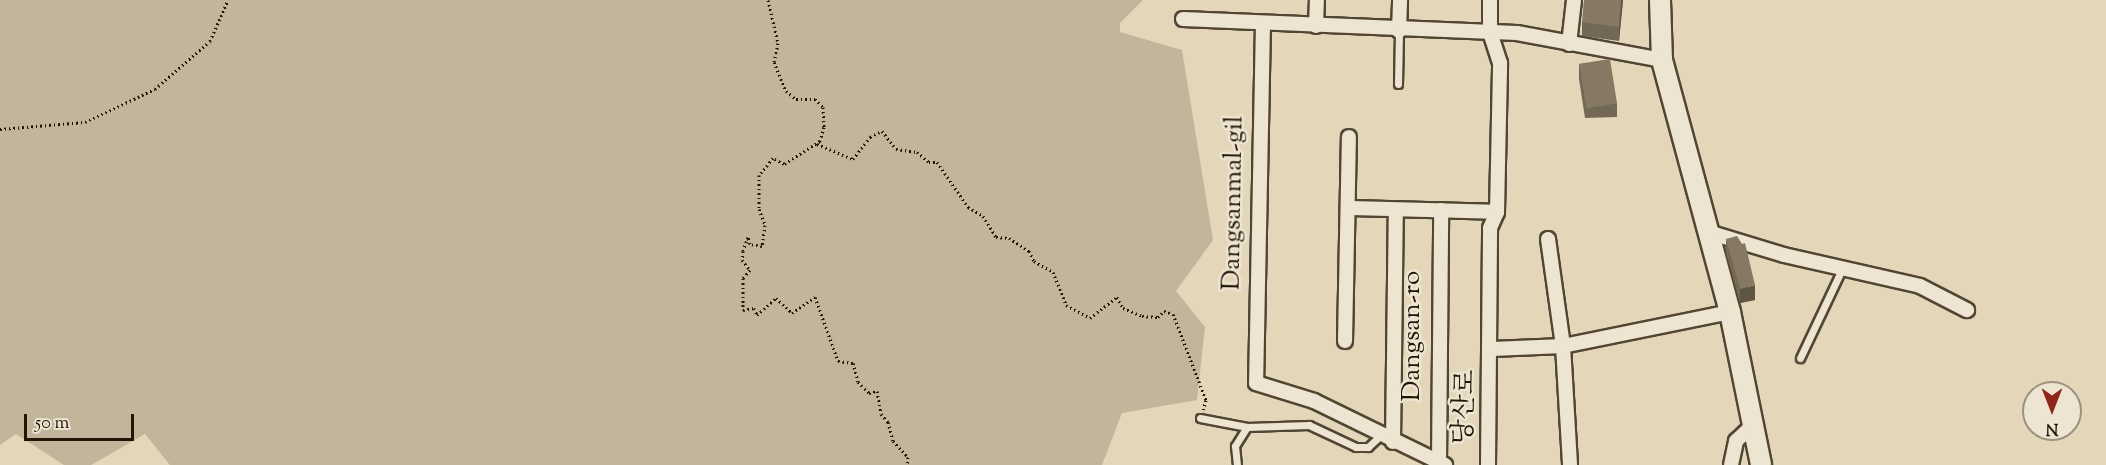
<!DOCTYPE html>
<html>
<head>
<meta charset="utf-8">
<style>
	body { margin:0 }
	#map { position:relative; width:2106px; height:465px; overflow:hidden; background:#e4d6b9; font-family:"Sorts Mill Goudy","Noto Serif KR",serif }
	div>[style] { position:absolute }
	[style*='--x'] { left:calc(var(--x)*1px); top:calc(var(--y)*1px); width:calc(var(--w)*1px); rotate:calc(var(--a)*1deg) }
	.green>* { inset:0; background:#c3b59b }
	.path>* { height:3px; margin-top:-1.5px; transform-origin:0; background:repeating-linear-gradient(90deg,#211506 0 1.5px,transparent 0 4.5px) }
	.roads { filter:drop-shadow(2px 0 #524533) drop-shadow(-2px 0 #524533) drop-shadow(0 2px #524533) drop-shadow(0 -2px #524533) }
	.lane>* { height:7px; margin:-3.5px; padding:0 3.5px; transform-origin:3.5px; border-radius:3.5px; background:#ede4d2 }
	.street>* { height:14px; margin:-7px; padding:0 7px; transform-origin:7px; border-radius:7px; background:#ede4d2 }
	.secondary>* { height:20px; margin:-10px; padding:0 10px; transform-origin:10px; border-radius:10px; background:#ede4d2 }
	.wall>* { inset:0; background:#736855 }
	.shaded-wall>* { inset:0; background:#5e5545 }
	.building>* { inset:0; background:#867963; transform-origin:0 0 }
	span { translate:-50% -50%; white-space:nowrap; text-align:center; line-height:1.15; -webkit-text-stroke:5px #ede4d2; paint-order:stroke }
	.street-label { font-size:26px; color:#211506 }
	.north { position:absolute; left:2022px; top:381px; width:60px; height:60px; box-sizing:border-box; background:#ede4d2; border:2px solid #9b9180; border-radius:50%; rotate:180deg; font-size:16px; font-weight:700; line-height:24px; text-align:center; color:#211506 }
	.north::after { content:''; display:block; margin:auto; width:21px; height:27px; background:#8f2418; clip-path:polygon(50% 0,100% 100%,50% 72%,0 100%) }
	.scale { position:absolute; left:24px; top:414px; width:110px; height:27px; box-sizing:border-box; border:3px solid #211506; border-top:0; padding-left:8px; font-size:18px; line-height:21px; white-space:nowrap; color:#211506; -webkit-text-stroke:4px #ede4d2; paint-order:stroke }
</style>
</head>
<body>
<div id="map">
	<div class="green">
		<i style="clip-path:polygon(0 0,1143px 0,1120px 23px,1120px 32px,1182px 50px,1213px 240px,1176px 291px,1205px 327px,1197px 400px,1122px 413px,1102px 465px,170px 465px,145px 434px,91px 465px,64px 465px,16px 434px,0 445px)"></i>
	</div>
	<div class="path">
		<i style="--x:768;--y:0;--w:44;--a:76.9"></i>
		<i style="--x:778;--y:43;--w:19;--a:102"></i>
		<i style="--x:774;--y:62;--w:31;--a:68"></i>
		<i style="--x:786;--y:91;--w:13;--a:39"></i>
		<i style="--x:796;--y:99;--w:19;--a:0"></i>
		<i style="--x:815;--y:99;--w:11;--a:45"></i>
		<i style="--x:823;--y:107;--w:20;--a:87"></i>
		<i style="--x:824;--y:127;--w:15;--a:106"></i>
		<i style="--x:820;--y:141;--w:43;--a:147.4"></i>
		<i style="--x:784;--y:164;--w:13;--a:-151"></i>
		<i style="--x:773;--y:158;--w:22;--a:129"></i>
		<i style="--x:759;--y:175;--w:34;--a:90"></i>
		<i style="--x:759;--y:209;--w:17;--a:69"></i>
		<i style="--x:765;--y:225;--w:21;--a:98"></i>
		<i style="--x:762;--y:246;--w:12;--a:-171"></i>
		<i style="--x:750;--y:244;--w:7;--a:-106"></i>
		<i style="--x:748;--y:237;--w:15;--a:110"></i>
		<i style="--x:743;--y:251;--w:9;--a:96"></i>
		<i style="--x:742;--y:260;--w:13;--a:51"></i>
		<i style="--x:750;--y:270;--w:11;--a:131"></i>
		<i style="--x:743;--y:278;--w:32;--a:90"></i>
		<i style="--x:743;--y:310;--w:11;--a:-10"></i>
		<i style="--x:754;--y:308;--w:8;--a:67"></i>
		<i style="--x:757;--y:315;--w:25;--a:-42"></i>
		<i style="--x:776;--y:298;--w:22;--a:43"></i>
		<i style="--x:792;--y:313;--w:28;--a:-35"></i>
		<i style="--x:815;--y:297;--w:68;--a:70.2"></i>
		<i style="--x:838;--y:361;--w:15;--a:8"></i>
		<i style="--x:853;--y:363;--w:20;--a:75"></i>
		<i style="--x:858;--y:382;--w:16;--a:45"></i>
		<i style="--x:869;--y:393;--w:8;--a:-14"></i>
		<i style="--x:877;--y:391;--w:23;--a:80"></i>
		<i style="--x:881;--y:414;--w:11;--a:49"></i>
		<i style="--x:888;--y:422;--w:20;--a:75"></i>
		<i style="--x:893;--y:441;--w:22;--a:47"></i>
		<i style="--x:908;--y:457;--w:8;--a:97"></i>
		<i style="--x:0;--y:129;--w:85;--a:-4.7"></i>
		<i style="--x:85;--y:122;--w:77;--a:-25.2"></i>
		<i style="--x:155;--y:89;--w:73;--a:-41.1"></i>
		<i style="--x:210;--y:41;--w:45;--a:-66.3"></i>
		<i style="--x:817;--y:144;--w:39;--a:23"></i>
		<i style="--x:853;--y:159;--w:28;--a:-52"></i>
		<i style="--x:870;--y:137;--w:13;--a:-27"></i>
		<i style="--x:882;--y:131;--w:23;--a:52"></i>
		<i style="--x:896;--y:149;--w:21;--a:8"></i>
		<i style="--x:917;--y:152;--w:16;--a:40"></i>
		<i style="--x:929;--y:162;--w:8;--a:0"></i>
		<i style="--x:937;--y:162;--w:55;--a:55.4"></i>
		<i style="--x:968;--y:207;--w:17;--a:31"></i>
		<i style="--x:983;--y:216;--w:25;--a:58"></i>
		<i style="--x:996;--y:237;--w:13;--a:4"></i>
		<i style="--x:1009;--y:238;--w:24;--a:33"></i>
		<i style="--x:1029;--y:251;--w:11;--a:63"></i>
		<i style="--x:1034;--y:261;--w:22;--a:30"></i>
		<i style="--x:1053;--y:272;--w:35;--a:68"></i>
		<i style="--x:1066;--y:305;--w:27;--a:28"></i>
		<i style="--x:1090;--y:318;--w:34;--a:-38"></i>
		<i style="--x:1117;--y:297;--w:13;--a:61"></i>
		<i style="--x:1123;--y:308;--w:21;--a:23"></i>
		<i style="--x:1142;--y:316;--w:16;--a:4"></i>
		<i style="--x:1158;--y:317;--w:8;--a:-45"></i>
		<i style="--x:1164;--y:311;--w:9;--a:18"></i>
		<i style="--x:1173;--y:314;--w:92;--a:69"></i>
		<i style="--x:1206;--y:400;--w:10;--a:107"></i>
	</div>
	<div class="roads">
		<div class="lane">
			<i style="--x:1398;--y:84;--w:53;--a:-88.9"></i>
			<i style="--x:1800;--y:358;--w:101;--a:-64.7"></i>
			<i style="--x:1200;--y:418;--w:48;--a:10.8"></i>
			<i style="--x:1237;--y:465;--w:19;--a:-96"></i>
			<i style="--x:1235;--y:446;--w:22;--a:-58"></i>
			<i style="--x:1247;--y:427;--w:62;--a:-1.8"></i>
			<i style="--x:1309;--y:425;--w:52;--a:25.1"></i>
			<i style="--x:1356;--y:447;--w:12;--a:0"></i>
			<i style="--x:1368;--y:447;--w:18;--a:-43"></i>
		</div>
		<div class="street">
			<i style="--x:1183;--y:19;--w:334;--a:2.4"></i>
			<i style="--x:1517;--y:33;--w:147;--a:10.5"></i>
			<i style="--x:1263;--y:23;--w:360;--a:91.1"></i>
			<i style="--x:1256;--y:383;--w:61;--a:17.2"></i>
			<i style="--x:1314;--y:401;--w:146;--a:26"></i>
			<i style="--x:1316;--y:26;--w:26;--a:-88"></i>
			<i style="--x:1399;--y:31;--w:31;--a:-88"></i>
			<i style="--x:1569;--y:44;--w:44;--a:-83.5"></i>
			<i style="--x:1348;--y:208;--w:149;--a:1.5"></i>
			<i style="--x:1708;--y:232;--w:79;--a:16.8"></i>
			<i style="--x:1784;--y:255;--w:139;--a:12.8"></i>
			<i style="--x:1920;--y:286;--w:53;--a:27.1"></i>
			<i style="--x:1548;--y:239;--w:108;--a:82"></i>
			<i style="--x:1563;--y:346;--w:119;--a:86.6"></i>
			<i style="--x:1345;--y:341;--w:204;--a:-88.9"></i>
			<i style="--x:1492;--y:349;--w:71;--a:-2.4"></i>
			<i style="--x:1563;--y:346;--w:170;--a:-11.5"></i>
			<i style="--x:1393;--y:442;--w:232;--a:-89.3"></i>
			<i style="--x:1439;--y:463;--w:253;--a:-89.5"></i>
			<i style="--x:1488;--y:465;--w:237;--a:-89.5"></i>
			<i style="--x:1490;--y:228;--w:17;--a:-66"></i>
			<i style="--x:1497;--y:212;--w:149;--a:-88.8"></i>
			<i style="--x:1500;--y:63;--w:32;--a:-108"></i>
			<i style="--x:1490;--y:33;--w:33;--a:-90"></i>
			<i style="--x:1731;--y:465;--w:25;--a:-78"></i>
			<i style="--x:1736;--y:441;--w:25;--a:-43"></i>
		</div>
		<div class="secondary">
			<i style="--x:1660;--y:0;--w:60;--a:88.1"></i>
			<i style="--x:1662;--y:60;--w:261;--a:74.9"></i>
			<i style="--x:1730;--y:312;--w:156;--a:78.5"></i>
		</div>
	</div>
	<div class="wall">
		<i style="clip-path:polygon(1623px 0,1619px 41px,1582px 36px,1582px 22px)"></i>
		<i style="clip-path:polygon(1579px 64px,1617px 103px,1617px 117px,1585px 118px,1579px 79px)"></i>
		<i style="clip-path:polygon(1726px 239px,1755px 300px,1740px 303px,1726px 253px)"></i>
	</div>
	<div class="shaded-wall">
		<i style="clip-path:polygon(1621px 0,1623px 0,1619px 41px,1619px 27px)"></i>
		<i style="clip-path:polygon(1755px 285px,1755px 300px,1740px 303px,1740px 289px)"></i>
	</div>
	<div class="building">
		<i style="clip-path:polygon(1584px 0,1621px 0,1619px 27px,1582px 22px)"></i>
		<i style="left:1610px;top:59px;width:45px;height:31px;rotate:81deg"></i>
		<i style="clip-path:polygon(1737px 236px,1742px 244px,1745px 243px,1755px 285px,1740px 289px,1726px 239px)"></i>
	</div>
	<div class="street-label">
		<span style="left:1234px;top:203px;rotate:-89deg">Dangsanmal-gil</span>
		<span style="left:1413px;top:336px;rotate:-90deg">Dangsan-ro</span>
		<span style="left:1466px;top:407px;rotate:-88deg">당산로</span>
	</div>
	<div class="north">N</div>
	<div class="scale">50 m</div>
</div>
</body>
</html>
